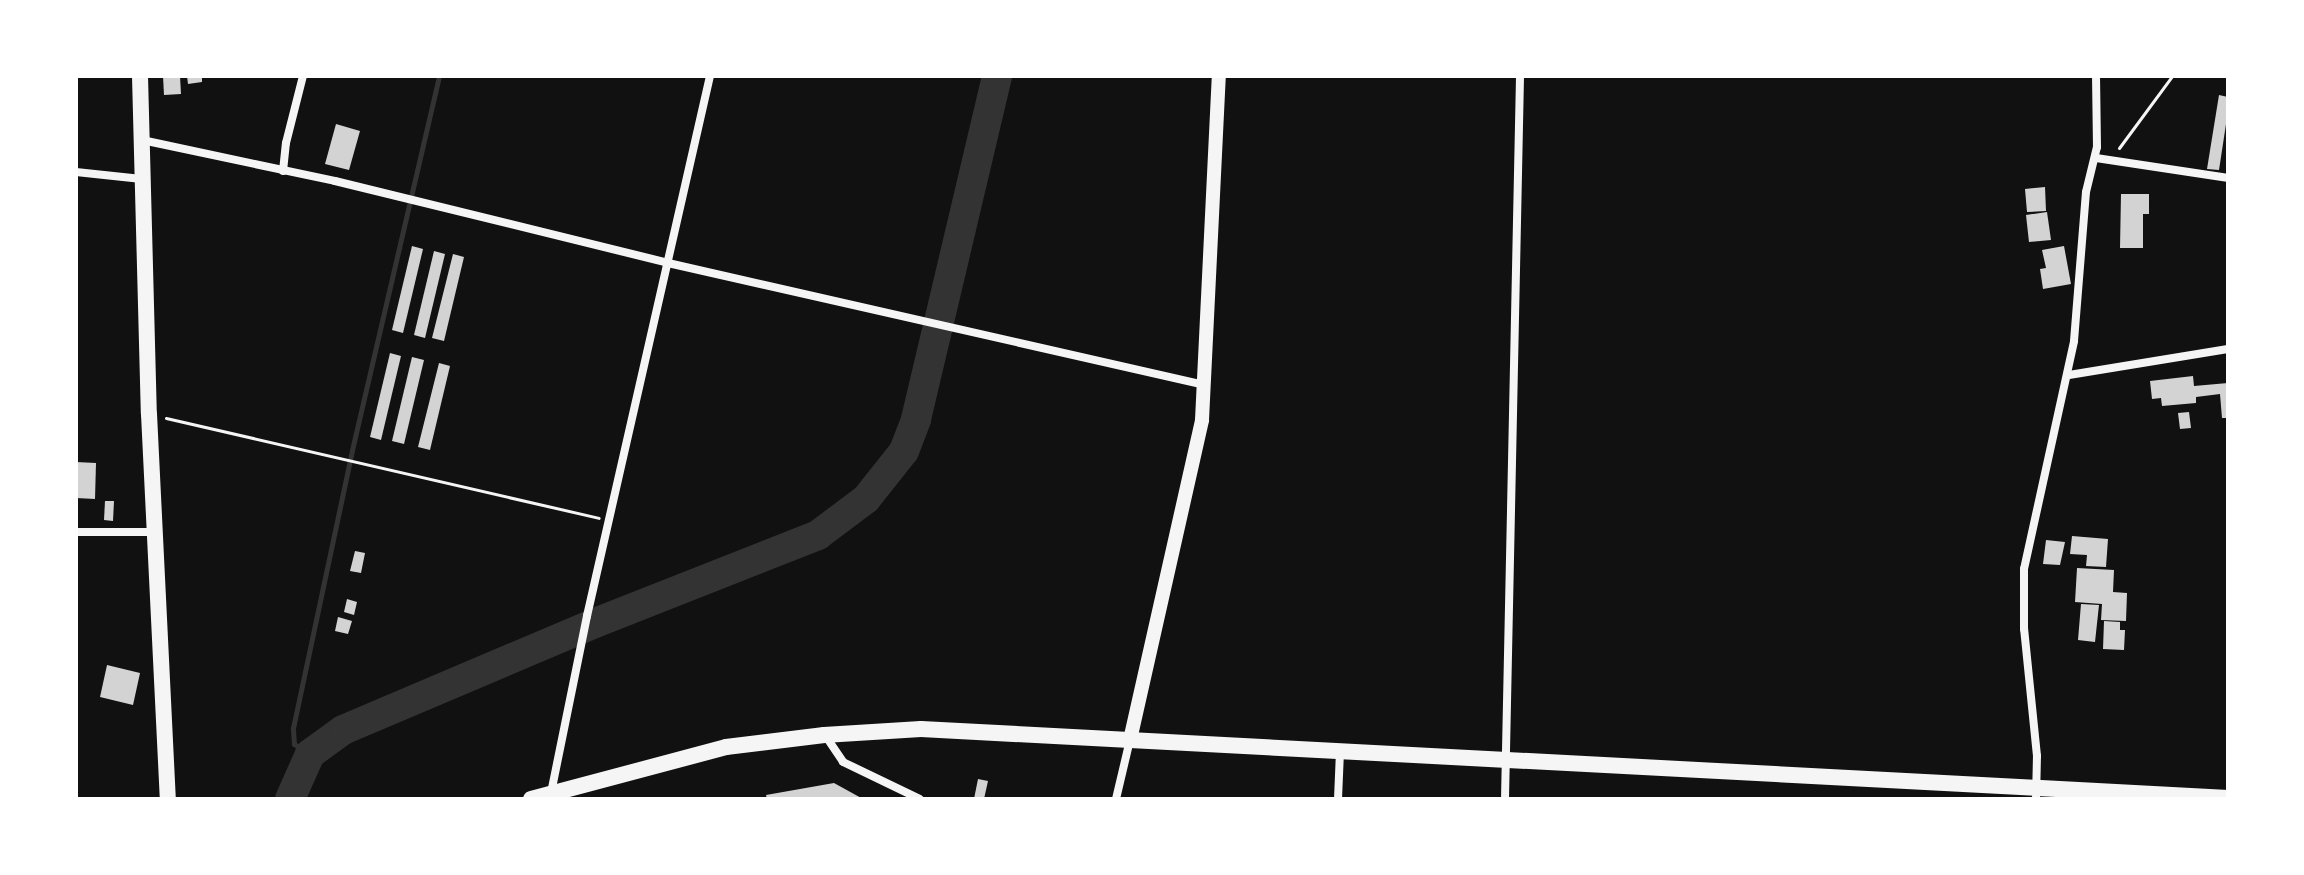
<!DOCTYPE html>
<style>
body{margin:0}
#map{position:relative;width:2304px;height:875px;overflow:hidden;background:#111;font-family:"IBM Plex Serif",serif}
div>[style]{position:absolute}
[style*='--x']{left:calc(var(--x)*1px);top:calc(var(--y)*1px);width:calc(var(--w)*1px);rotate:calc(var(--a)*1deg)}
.stream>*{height:5px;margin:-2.5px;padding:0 2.5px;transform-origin:2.5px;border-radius:2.5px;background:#333}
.river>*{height:30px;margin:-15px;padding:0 15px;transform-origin:15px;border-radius:15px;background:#333}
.building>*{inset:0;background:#d3d3d3}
.path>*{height:3px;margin:-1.5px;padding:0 1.5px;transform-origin:1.5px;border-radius:1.5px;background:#f5f5f5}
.minor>*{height:8px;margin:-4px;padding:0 4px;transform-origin:4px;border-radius:4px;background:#f5f5f5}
.tertiary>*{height:14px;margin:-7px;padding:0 7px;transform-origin:7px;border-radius:7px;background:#f5f5f5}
.primary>*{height:16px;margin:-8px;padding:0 8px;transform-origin:8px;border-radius:8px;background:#f5f5f5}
span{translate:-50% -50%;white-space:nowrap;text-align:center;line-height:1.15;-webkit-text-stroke:6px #fff;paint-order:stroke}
.frame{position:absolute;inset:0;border:78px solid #fff;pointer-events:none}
</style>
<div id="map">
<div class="stream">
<i style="--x:310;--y:754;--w:19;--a:-148"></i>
<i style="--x:294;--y:744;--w:16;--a:-94"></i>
<i style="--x:293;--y:728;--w:284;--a:-78"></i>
<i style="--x:352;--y:450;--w:384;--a:-76.9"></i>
</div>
<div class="river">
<i style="--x:290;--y:799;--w:49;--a:-66"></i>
<i style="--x:310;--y:754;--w:41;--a:-36"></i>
<i style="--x:343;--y:730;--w:274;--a:-23"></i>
<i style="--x:595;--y:623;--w:240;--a:-21.5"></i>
<i style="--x:818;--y:535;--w:60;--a:-36.9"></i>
<i style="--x:866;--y:499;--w:61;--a:-51.6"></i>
<i style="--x:904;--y:451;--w:34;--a:-69"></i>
<i style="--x:916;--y:419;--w:352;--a:-76.7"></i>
</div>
<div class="building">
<i style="clip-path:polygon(163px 76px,180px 76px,181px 94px,164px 95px)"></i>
<i style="clip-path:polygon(187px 76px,202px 76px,202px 82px,188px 84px)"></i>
<i style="clip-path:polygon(2219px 95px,2228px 97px,2228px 111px,2219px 170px,2207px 169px)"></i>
<i style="clip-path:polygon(336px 124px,360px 131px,349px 170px,325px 164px)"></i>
<i style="clip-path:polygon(2045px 187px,2046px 211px,2027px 212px,2025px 189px)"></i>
<i style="clip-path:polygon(2121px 194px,2149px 194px,2149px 214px,2143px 214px,2143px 248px,2120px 248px)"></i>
<i style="clip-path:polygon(2047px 212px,2051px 240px,2029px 242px,2026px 215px)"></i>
<i style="clip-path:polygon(412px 246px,423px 249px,403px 333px,392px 330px)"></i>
<i style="clip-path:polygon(2064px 246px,2071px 284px,2043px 289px,2040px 269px,2046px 268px,2042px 250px)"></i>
<i style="clip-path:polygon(434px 251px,445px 254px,425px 338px,414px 335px)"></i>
<i style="clip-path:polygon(453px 254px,464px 257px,444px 341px,432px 338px)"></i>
<i style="clip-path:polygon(390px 353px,401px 356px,381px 440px,370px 437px)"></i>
<i style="clip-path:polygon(412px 357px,424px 360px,404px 444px,392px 441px)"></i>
<i style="clip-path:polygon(439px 363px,450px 366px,430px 450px,418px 447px)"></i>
<i style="clip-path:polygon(2193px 376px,2194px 386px,2228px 383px,2228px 418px,2222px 418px,2220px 394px,2196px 397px,2196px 403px,2162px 406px,2161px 398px,2152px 399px,2150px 381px)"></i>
<i style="clip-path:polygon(2189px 412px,2191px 428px,2180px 429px,2178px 413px)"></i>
<i style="clip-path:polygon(76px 462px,96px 463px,95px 499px,76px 498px)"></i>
<i style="clip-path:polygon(105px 501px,114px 501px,113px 521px,104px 520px)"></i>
<i style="clip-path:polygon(2072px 536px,2108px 539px,2106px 567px,2086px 566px,2087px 555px,2070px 554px)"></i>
<i style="clip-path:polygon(2046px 540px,2065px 542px,2060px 565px,2043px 564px)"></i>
<i style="clip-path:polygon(355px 551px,365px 553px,361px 573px,350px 571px)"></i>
<i style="clip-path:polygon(2077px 568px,2114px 570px,2113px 592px,2127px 593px,2126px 621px,2101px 620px,2102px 604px,2075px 602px)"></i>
<i style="clip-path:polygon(347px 599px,357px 602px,354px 615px,344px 612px)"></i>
<i style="clip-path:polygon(2081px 604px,2099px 605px,2095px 642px,2078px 640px)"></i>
<i style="clip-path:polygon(338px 617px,352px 621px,348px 634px,335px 631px)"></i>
<i style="clip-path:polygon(2104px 621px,2120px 622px,2120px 630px,2125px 630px,2124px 650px,2103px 649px)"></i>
<i style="clip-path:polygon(107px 665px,140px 673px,133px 705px,100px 697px)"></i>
<i style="clip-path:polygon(978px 779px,988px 781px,984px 799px,974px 799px)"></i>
<i style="clip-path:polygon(834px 783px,863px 799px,767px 799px,766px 795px)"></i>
</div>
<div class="path">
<i style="--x:2119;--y:148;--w:89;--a:-53.6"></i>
<i style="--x:166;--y:418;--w:444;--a:13"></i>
</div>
<div class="minor">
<i style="--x:142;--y:140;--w:197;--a:12"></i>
<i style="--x:335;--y:181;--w:343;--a:13.8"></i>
<i style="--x:668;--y:263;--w:551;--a:12.8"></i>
<i style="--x:2096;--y:158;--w:134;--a:8.6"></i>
<i style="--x:283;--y:171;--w:28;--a:-84"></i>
<i style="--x:286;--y:143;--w:69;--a:-75.8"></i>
<i style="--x:76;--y:172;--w:66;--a:6.1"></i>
<i style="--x:2069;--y:375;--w:161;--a:-9.3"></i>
<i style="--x:76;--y:532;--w:78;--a:0"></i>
<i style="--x:825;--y:735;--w:32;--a:56"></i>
<i style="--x:843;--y:762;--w:85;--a:25.7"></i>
<i style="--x:551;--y:793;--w:181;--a:-78.5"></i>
<i style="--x:587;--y:616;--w:554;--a:-77.17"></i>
<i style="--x:1116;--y:799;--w:61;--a:-76.7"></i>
<i style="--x:1338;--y:799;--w:47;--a:-87.6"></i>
<i style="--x:1505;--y:799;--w:723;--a:-88.81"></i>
<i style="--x:2036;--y:799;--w:43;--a:-88.7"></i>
<i style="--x:2037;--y:756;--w:128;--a:-95.8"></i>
<i style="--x:2024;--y:629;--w:60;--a:-90"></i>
<i style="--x:2024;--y:569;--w:233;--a:-77.6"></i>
<i style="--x:2074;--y:341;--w:149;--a:-85.4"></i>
<i style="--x:2086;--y:192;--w:46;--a:-76.3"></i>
<i style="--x:2097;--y:147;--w:71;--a:-90.8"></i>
</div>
<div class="tertiary">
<i style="--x:1130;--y:740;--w:328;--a:-77.3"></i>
<i style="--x:1202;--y:420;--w:344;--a:-87.2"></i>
</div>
<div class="primary">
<i style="--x:140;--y:76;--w:338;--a:88.5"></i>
<i style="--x:149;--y:414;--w:385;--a:87.2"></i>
<i style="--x:531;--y:799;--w:202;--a:-14.9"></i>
<i style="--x:726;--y:747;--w:99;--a:-7"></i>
<i style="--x:824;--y:735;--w:97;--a:-3.5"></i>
<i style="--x:921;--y:729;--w:1309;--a:3.02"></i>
</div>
<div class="frame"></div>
</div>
